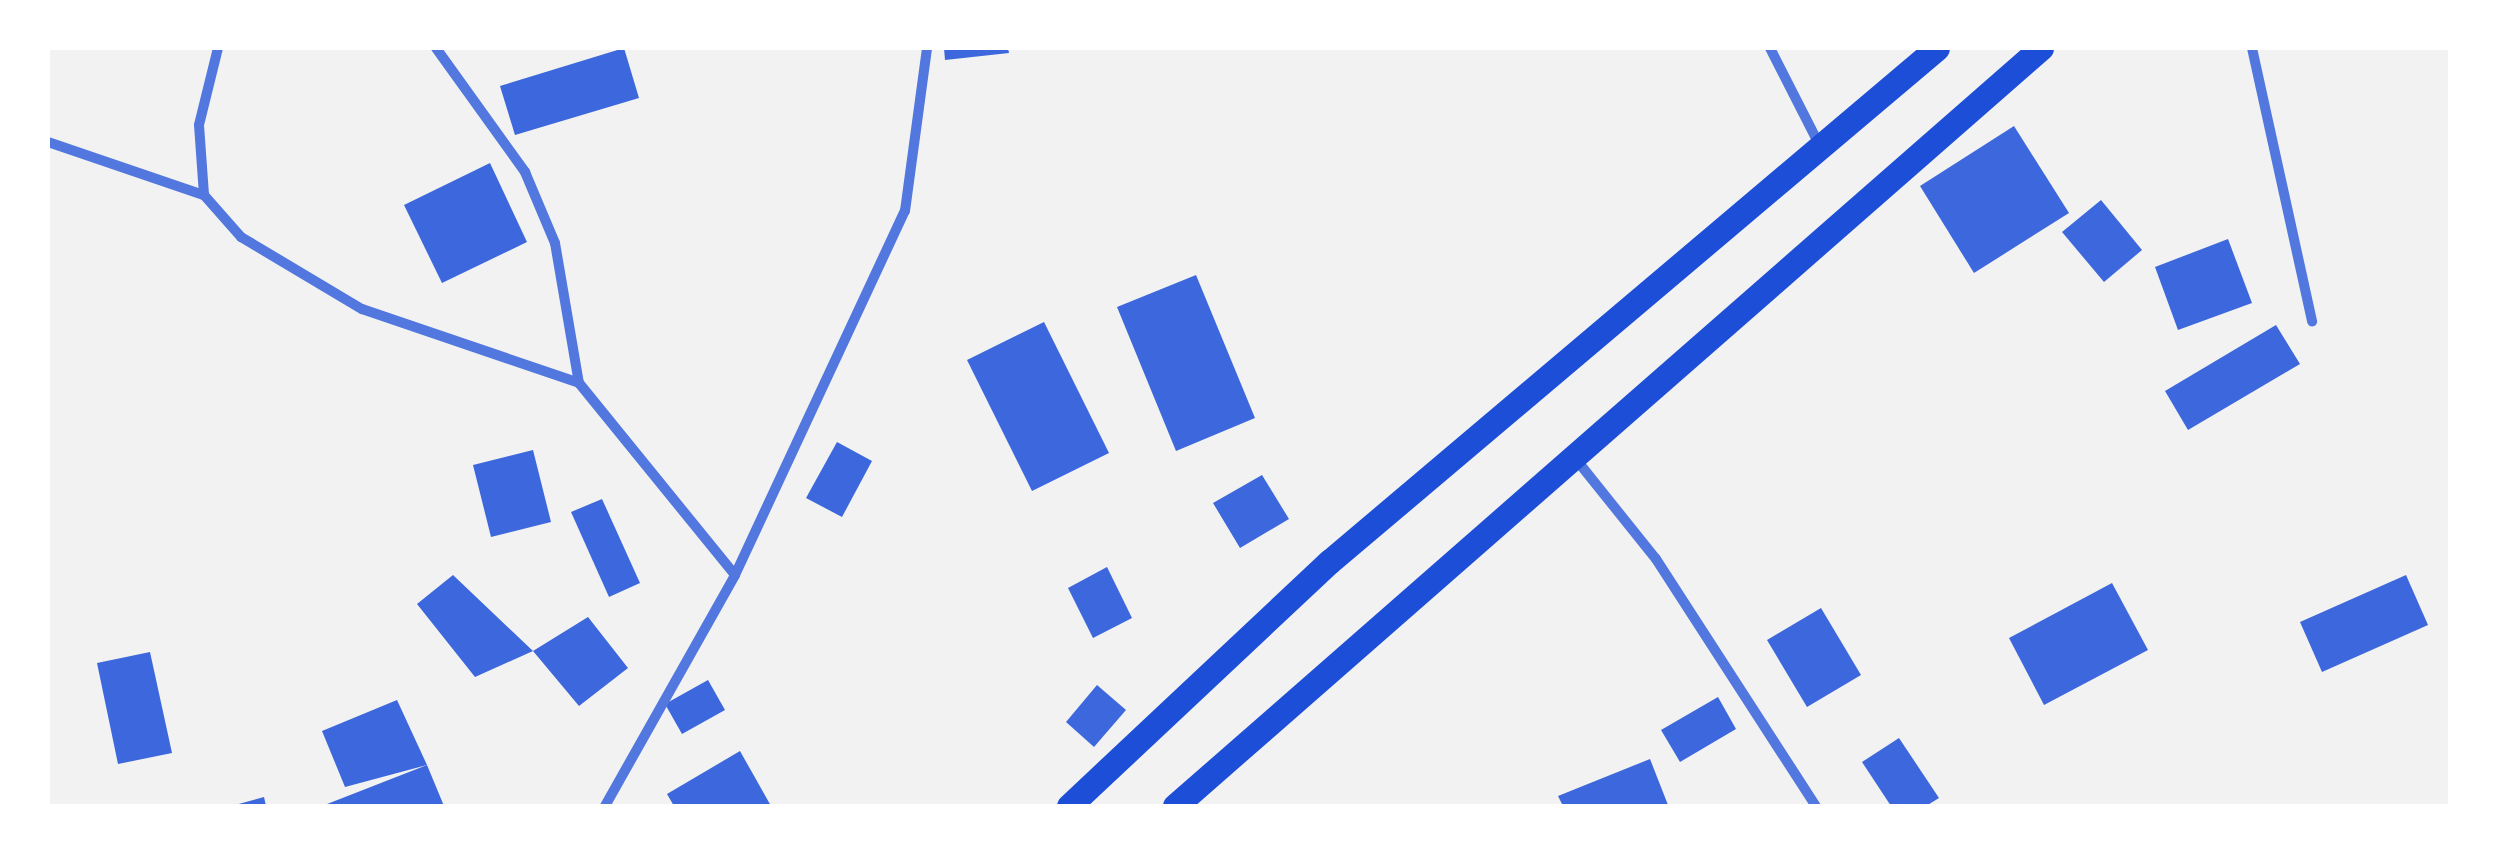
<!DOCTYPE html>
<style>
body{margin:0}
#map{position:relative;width:2498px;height:854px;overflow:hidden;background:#f2f2f2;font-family:Raleway,sans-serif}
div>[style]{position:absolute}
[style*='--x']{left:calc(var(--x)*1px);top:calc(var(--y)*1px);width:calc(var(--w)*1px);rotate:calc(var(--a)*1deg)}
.building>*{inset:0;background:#3d67dc}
.minor>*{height:10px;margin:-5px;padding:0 5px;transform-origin:5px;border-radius:5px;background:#5277de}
.primary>*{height:25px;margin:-12.5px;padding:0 12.5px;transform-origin:12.5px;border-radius:12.5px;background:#1d4ed8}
span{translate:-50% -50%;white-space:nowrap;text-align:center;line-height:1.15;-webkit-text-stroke:8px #fff;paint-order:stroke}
.frame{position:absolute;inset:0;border:50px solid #fff;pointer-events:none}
</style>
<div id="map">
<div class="building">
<i style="clip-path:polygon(624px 48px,639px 98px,515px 135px,500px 86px)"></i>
<i style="clip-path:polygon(944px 48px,1008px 48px,1009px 53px,945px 60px)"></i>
<i style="clip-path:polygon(2014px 126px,2069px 213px,1974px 273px,1920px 186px)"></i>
<i style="clip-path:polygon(490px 163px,527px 242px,442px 283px,404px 205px)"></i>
<i style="clip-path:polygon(2101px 200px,2142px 250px,2104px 282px,2062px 232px)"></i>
<i style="clip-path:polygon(2228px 239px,2252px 303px,2178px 330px,2155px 267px)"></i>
<i style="clip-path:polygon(1196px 275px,1255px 418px,1176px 451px,1117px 307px)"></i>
<i style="clip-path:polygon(1044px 322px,1109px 453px,1032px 491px,967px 360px)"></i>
<i style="clip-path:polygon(2276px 325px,2300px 364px,2188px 430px,2165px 391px)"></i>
<i style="clip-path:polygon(837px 442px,872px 461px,842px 517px,806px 498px)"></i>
<i style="clip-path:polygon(533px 450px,551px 522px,491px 537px,473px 465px)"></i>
<i style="clip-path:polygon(1262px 475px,1289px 519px,1240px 548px,1213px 503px)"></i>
<i style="clip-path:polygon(602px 499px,640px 583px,609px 597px,571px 512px)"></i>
<i style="clip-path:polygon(1107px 567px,1132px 618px,1093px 638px,1068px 588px)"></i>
<i style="clip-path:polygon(453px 575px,533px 651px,588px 617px,628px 668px,579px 706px,533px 651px,475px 677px,417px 604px)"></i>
<i style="clip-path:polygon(2406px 575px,2428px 625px,2322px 672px,2300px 622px)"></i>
<i style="clip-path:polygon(2112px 583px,2148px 650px,2044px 705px,2009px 638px)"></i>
<i style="clip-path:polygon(1821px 608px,1861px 675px,1807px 707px,1767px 640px)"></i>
<i style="clip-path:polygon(150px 652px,172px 753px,118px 764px,97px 663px)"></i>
<i style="clip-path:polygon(708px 680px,725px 710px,682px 734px,665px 704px)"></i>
<i style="clip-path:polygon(1097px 685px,1126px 710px,1094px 747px,1066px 722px)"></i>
<i style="clip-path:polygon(1718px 697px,1736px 729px,1680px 762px,1661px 730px)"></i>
<i style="clip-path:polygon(397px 700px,427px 765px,345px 787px,322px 731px)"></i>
<i style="clip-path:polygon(1899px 738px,1939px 798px,1926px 806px,1891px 806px,1862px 762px)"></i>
<i style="clip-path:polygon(740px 751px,771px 806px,674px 806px,667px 794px)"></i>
<i style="clip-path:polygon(1650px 759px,1668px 805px,1563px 806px,1558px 796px)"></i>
<i style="clip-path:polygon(427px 765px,444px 806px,322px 806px)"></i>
<i style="clip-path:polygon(264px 797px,266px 806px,236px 806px,235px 805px)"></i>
</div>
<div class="minor">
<i style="--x:218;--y:48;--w:79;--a:103.9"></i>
<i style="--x:199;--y:125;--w:70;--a:85.9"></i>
<i style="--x:204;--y:195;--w:56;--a:48.6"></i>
<i style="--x:241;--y:237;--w:141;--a:30.8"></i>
<i style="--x:362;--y:309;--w:229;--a:18.8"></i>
<i style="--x:436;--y:48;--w:153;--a:54.3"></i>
<i style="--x:525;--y:172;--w:77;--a:67.1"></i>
<i style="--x:555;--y:243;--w:142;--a:80.3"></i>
<i style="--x:579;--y:383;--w:247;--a:50.9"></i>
<i style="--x:1770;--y:48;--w:110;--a:63"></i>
<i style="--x:2252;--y:48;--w:280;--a:77.6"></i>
<i style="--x:48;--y:142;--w:165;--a:18.8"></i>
<i style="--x:1575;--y:458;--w:129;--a:51.3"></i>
<i style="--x:1656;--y:559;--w:294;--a:57.1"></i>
<i style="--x:605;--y:806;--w:265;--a:-60.6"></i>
<i style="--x:735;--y:575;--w:402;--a:-65"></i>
<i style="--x:905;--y:211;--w:164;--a:-82.3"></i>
</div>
<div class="primary">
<i style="--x:1069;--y:806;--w:357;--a:-43.2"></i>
<i style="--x:1329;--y:562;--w:796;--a:-40.21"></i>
<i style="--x:1175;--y:806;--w:1151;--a:-41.2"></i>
</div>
<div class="frame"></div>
</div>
